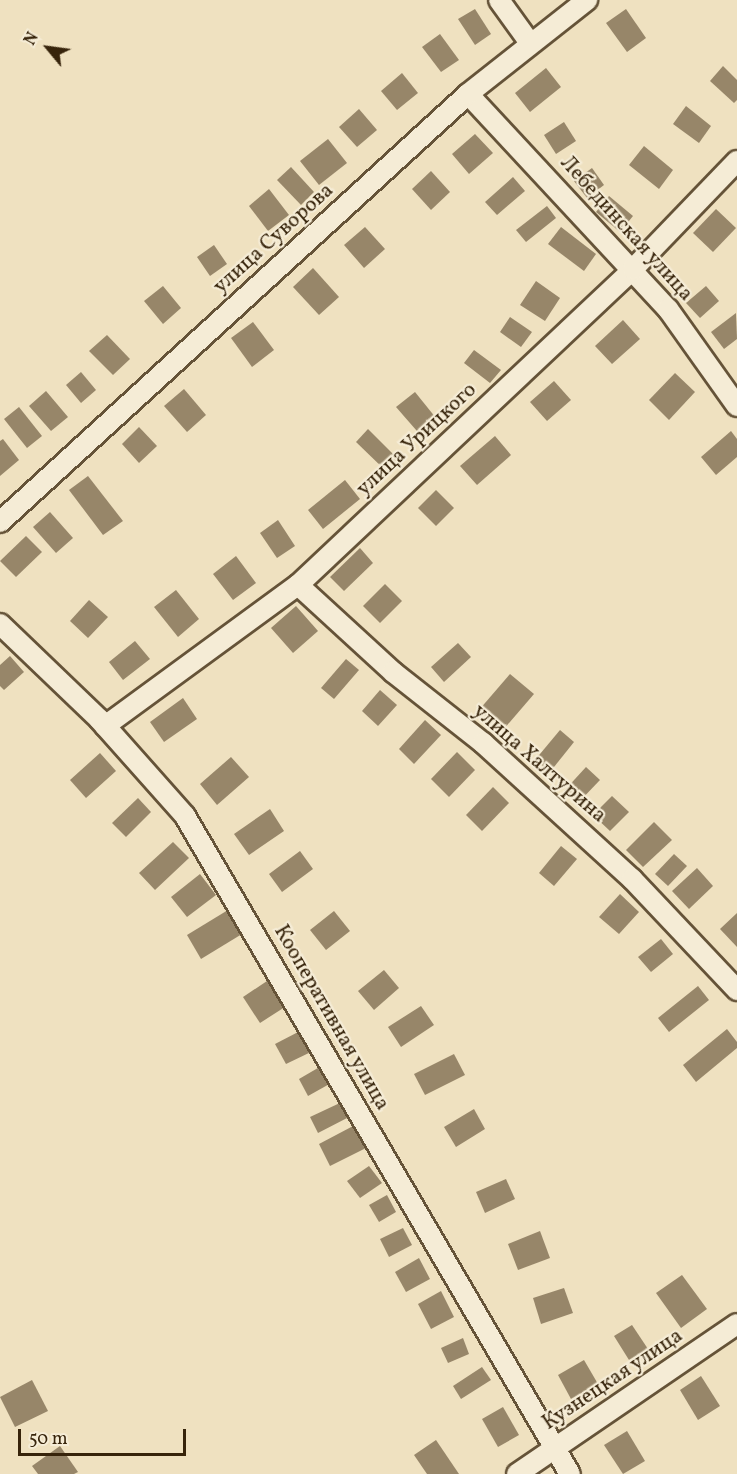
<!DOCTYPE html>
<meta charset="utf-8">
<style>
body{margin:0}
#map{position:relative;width:737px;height:1474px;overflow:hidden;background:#efe1c0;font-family:Vollkorn,serif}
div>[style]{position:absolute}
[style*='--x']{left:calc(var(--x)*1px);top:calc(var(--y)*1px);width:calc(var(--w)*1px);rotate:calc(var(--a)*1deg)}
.building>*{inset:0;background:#978669}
.roads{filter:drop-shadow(2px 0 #655338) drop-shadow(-2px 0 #655338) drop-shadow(0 2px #655338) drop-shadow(0 -2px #655338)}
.street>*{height:20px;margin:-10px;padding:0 10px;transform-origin:10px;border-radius:10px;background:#f5ecd6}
span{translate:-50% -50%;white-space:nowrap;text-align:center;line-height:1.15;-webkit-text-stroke:4.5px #f5ecd6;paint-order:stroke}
.street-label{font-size:21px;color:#37240b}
.north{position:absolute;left:18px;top:18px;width:60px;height:60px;-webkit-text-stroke:4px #f5ecd6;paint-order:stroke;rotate:299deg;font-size:16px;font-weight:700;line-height:24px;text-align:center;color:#37240b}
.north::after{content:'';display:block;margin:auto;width:21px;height:27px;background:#37240b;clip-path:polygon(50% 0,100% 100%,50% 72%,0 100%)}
.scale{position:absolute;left:18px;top:1429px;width:168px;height:27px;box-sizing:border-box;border:3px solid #37240b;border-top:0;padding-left:8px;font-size:18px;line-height:21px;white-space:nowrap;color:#37240b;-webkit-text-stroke:4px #f5ecd6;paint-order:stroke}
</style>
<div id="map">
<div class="building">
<i style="clip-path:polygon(475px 9px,491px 34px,475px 45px,458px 19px)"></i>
<i style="clip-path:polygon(626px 9px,646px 38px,627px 52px,606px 23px)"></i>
<i style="clip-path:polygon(440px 34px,459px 60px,441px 72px,422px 47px)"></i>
<i style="clip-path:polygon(723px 66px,737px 80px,737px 100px,734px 103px,710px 81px)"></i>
<i style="clip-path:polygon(546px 68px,561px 87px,530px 112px,515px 93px)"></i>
<i style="clip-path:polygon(402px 73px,418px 93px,397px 110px,381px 91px)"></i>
<i style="clip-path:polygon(686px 106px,711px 126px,699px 143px,673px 124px)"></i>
<i style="clip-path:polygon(359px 109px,377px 130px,357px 147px,339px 127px)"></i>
<i style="clip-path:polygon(564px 122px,576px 141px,556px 154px,544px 135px)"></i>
<i style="clip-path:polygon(475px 134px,493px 153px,469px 174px,452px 154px)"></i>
<i style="clip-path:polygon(328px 139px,347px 163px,319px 185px,300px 161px)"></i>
<i style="clip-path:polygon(644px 146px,673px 170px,659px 189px,629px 165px)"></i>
<i style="clip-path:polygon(291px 167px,314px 192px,301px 205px,277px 180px)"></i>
<i style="clip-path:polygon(592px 168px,604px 185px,587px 198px,574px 181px)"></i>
<i style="clip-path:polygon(431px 171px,450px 192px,431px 210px,412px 189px)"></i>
<i style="clip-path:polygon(513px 177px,525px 191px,497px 215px,485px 202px)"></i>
<i style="clip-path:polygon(269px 189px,289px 215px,268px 231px,249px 206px)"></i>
<i style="clip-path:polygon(609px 196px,633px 216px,620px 232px,596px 212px)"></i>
<i style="clip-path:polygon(547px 206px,556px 218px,526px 242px,516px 230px)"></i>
<i style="clip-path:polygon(716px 209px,736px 228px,713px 252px,693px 233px)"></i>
<i style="clip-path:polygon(365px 227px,385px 249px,364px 268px,344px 245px)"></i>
<i style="clip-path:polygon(561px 227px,596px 254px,584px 271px,548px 244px)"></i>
<i style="clip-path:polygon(214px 245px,227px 264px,210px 276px,197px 257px)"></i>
<i style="clip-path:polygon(313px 268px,339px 297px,319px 315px,293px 287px)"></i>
<i style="clip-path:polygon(536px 281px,560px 298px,545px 321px,520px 305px)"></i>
<i style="clip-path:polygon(163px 286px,181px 308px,163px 324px,144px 301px)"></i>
<i style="clip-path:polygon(706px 286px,719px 301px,700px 318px,686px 303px)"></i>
<i style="clip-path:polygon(736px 313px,737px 339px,724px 349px,711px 332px)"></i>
<i style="clip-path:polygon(510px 317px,532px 332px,521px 347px,500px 332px)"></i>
<i style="clip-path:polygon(623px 320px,640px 339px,612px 364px,595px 346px)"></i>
<i style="clip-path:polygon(253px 322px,274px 350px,252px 367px,231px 338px)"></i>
<i style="clip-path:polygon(107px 335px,130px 359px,113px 375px,89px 351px)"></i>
<i style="clip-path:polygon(474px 350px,501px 370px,490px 383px,464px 363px)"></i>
<i style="clip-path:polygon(81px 372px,96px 390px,81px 403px,66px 385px)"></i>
<i style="clip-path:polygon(675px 373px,695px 392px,669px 420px,649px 400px)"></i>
<i style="clip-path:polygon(554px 381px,571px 400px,547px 421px,530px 402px)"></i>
<i style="clip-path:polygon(184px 389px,206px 415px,187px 432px,164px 406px)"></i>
<i style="clip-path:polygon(46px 391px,68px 417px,51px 431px,29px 406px)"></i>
<i style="clip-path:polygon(415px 392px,440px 423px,423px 438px,396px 407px)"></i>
<i style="clip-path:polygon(19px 407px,42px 436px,27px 448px,4px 419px)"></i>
<i style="clip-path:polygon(139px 427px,157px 446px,139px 463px,122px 444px)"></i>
<i style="clip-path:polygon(368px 429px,399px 460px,387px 472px,356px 442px)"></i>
<i style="clip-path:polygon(731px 431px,737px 439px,737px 457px,716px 475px,701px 457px)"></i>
<i style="clip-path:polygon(495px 436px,511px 455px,477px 485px,460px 466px)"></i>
<i style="clip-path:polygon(3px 439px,19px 460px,0 476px,0 441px)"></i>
<i style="clip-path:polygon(88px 476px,123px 521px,103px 535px,69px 490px)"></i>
<i style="clip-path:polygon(345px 480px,360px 499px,323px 529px,308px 510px)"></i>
<i style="clip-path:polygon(436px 490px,454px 508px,436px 526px,418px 508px)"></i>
<i style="clip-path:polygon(50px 512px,73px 538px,56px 553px,33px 527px)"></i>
<i style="clip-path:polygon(278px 520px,295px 546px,277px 558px,260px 533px)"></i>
<i style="clip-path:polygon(26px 536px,42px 552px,16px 577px,0 561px)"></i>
<i style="clip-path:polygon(360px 548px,373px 563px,344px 591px,330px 577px)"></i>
<i style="clip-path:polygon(236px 556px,256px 583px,233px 600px,213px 574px)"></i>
<i style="clip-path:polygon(385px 584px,402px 601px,380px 623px,363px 606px)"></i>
<i style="clip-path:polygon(176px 590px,199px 619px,178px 637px,154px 607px)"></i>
<i style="clip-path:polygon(89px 600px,108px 617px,88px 638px,70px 621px)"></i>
<i style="clip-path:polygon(296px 606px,318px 631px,293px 653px,271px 628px)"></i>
<i style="clip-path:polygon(135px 641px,150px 659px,123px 680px,109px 662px)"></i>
<i style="clip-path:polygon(458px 643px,471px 657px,444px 682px,431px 667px)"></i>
<i style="clip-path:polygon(10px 656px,24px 672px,4px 690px,0 686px,0 665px)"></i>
<i style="clip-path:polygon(346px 659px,359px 670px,334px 699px,321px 688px)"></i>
<i style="clip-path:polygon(510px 674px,534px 694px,503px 730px,479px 710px)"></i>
<i style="clip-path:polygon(380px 690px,397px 705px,378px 726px,362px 711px)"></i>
<i style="clip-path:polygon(183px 698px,197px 719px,164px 742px,150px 722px)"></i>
<i style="clip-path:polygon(425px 720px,441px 735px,414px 764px,399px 749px)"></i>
<i style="clip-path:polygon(560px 730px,574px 742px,550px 772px,535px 760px)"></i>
<i style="clip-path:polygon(457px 752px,475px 770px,449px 797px,431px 779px)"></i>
<i style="clip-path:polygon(100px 753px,116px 771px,86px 798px,70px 780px)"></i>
<i style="clip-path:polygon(231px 757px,249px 777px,217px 805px,200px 784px)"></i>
<i style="clip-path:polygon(586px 767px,600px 780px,577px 804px,564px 791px)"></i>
<i style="clip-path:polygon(493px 787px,509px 803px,482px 831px,466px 815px)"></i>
<i style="clip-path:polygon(612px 796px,629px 812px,610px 831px,593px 815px)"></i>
<i style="clip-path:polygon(138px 798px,151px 812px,126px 837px,112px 823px)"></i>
<i style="clip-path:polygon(270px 809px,284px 831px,249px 855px,234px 834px)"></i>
<i style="clip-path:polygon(654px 822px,672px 840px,643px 867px,626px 850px)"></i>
<i style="clip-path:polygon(173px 842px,189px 858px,155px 890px,139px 873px)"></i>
<i style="clip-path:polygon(561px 846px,577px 859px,554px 886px,539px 873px)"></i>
<i style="clip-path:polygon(300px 851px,313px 869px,282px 892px,269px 874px)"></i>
<i style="clip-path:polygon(674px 854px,687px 866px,668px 886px,655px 874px)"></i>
<i style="clip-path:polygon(697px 868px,713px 886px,689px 909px,672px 891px)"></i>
<i style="clip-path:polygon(200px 874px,216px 895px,187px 917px,171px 897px)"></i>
<i style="clip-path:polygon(620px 894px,639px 912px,619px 934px,599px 917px)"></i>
<i style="clip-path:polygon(228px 910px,242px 934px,201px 959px,187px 935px)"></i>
<i style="clip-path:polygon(334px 911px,350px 931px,326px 950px,310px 930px)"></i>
<i style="clip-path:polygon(737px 913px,737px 947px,720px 929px)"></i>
<i style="clip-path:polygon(661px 939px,673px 954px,651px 972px,638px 957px)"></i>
<i style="clip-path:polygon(384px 970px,399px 988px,374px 1010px,358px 991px)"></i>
<i style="clip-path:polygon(270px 979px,288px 1005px,260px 1023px,243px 997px)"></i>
<i style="clip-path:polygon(698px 986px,709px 1000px,669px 1032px,658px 1018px)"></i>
<i style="clip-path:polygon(421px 1006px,434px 1025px,401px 1047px,388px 1027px)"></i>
<i style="clip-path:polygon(727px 1029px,737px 1042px,737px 1048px,696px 1082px,683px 1065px)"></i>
<i style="clip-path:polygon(302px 1030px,313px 1051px,286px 1064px,275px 1044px)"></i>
<i style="clip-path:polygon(454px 1054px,465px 1075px,425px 1095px,414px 1074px)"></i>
<i style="clip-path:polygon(323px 1065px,333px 1082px,308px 1096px,299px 1079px)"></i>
<i style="clip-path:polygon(342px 1102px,349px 1117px,318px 1133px,310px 1117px)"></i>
<i style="clip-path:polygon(474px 1109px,485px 1129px,456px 1147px,444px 1127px)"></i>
<i style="clip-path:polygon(355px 1125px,366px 1148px,330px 1166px,319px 1144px)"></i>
<i style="clip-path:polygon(369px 1166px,382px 1183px,360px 1198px,347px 1181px)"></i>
<i style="clip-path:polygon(506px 1179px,515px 1199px,485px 1213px,476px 1192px)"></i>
<i style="clip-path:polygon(387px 1195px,396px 1212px,379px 1222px,369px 1205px)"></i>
<i style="clip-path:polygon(403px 1228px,412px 1245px,389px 1257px,380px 1239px)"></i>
<i style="clip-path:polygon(540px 1231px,550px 1258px,518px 1270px,508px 1244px)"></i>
<i style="clip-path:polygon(419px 1258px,430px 1279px,406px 1292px,395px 1272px)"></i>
<i style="clip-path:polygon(682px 1275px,707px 1309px,681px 1328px,656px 1293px)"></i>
<i style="clip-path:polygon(564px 1288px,573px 1313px,541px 1324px,533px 1298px)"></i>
<i style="clip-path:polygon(441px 1291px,454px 1317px,431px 1329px,418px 1304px)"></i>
<i style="clip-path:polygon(632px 1325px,648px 1349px,629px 1360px,614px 1336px)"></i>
<i style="clip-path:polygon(463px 1338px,469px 1354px,448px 1363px,441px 1348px)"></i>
<i style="clip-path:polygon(584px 1360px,598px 1384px,571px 1399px,558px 1375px)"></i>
<i style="clip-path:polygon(482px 1367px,491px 1380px,461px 1399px,453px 1386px)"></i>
<i style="clip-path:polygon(701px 1376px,720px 1406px,698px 1420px,680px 1390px)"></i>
<i style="clip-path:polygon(32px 1380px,48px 1411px,15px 1427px,0 1397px)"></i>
<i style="clip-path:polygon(503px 1407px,519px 1435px,498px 1447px,482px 1419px)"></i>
<i style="clip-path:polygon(627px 1431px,645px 1461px,623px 1474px,604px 1445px)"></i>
<i style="clip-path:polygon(436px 1440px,459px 1474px,427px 1474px,414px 1455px)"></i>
<i style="clip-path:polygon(60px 1446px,78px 1472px,74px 1474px,38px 1474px,32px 1466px)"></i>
</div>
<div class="roads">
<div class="street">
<i style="--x:499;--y:0;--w:53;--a:54.2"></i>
<i style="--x:468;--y:94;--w:294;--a:47.1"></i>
<i style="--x:668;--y:309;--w:119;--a:54.6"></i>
<i style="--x:0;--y:522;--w:634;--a:-42.44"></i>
<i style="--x:468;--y:94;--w:152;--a:-38.3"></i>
<i style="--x:298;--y:585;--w:129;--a:42.5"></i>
<i style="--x:393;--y:672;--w:115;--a:38.3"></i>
<i style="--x:483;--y:743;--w:202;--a:42.4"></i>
<i style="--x:632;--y:879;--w:153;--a:46.6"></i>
<i style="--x:0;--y:624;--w:137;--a:43.8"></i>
<i style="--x:99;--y:719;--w:130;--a:48.4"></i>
<i style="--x:185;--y:816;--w:762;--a:59.67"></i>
<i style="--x:105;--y:726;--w:239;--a:-36.2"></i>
<i style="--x:298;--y:585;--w:461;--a:-43.3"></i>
<i style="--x:633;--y:269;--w:150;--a:-46.1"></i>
<i style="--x:517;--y:1474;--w:266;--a:-34.3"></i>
</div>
</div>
<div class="street-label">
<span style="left:626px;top:229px;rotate:48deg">Лебединская улица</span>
<span style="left:274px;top:239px;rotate:-42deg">улица Суворова</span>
<span style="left:417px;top:440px;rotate:-43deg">улица Урицкого</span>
<span style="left:539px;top:764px;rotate:41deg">улица Халтурина</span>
<span style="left:331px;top:1018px;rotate:60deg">Кооперативная улица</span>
<span style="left:613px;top:1380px;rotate:-34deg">Кузнецкая улица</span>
</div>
<div class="north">N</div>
<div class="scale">50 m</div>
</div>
